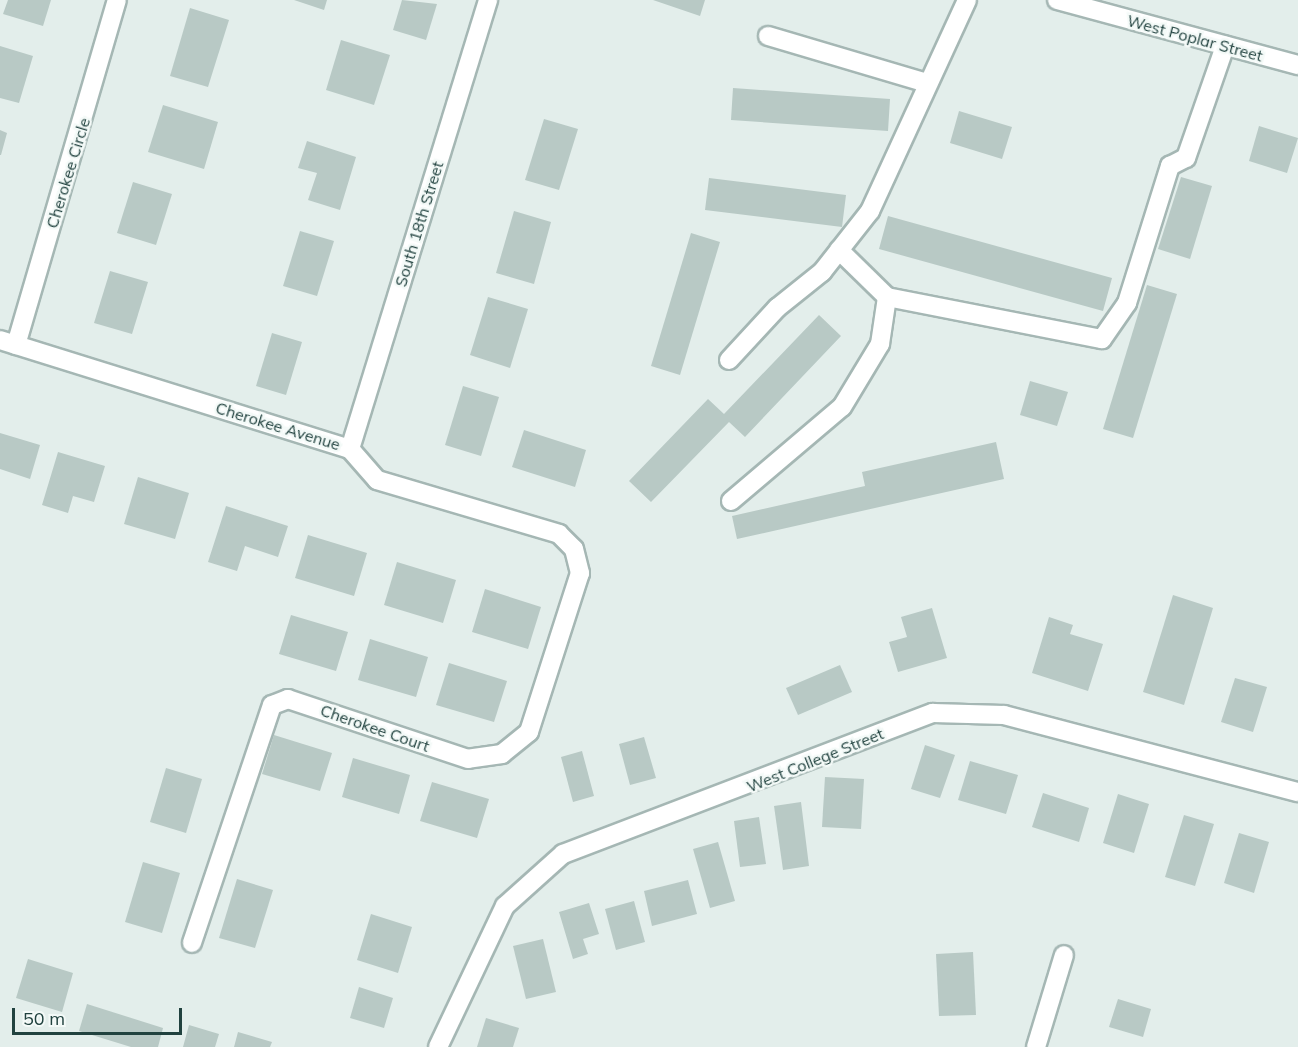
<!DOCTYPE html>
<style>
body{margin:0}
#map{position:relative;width:1298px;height:1047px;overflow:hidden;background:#e3eeeb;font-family:Mulish,sans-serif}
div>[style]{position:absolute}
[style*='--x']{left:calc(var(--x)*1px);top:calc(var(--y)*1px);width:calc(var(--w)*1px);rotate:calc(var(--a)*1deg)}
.building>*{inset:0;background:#b8c9c5}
.roads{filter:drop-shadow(2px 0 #a5b7b4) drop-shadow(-2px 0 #a5b7b4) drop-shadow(0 2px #a5b7b4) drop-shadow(0 -2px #a5b7b4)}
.minor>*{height:18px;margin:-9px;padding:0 9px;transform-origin:9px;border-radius:9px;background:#fff}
span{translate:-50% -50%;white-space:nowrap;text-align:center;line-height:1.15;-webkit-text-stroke:5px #f4faf8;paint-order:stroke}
.street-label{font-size:16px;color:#21423f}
.scale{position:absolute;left:12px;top:1008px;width:170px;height:27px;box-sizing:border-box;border:3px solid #21423f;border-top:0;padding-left:8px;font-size:18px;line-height:21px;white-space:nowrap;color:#21423f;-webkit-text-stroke:4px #f4faf8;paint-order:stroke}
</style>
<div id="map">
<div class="building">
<i style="clip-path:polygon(8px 0,51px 0,43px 26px,3px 14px)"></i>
<i style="clip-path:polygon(294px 0,327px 0,324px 10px)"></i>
<i style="clip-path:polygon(402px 0,437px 4px,426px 40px,393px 30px)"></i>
<i style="clip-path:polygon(653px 0,705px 0,700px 16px)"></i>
<i style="clip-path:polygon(190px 8px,229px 20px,208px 87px,170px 76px)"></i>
<i style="clip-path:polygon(341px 40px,390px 55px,374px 105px,326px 90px)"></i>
<i style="clip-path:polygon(0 46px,33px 56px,19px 103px,0 98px)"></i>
<i style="clip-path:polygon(733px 88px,890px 99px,888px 131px,731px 120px)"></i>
<i style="clip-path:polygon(163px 105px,218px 122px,204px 169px,148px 152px)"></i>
<i style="clip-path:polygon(959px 111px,1012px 127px,1002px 159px,950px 143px)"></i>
<i style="clip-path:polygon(544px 119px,578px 129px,559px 190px,525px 180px)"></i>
<i style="clip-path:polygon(1259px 126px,1298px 138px,1287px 173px,1249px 161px)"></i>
<i style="clip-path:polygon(0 130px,7px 133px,1px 155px,0 155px)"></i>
<i style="clip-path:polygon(307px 141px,356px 157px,340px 210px,308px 200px,317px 173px,298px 168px)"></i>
<i style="clip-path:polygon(1181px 177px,1212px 186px,1190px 259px,1158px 249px)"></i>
<i style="clip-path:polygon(709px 178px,846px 195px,842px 227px,705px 210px)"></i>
<i style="clip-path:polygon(133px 182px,172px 194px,156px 245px,117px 233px)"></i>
<i style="clip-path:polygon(514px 211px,551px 222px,534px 284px,496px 273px)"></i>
<i style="clip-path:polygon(888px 216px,1112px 278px,1103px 311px,879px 249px)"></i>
<i style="clip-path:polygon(300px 231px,334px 241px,317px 296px,283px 286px)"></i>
<i style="clip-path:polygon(691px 233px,720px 242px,680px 375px,651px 366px)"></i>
<i style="clip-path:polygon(110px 271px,148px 282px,132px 334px,94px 323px)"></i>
<i style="clip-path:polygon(1147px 285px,1177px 294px,1133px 438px,1103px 429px)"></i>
<i style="clip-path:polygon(488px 297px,528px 309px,510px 368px,470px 355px)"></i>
<i style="clip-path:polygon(819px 315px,841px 336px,745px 437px,729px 422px,651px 502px,629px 481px,708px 399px,724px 414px)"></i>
<i style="clip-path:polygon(272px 333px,302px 342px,286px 395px,256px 386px)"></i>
<i style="clip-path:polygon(1030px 381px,1068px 392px,1057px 426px,1020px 415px)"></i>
<i style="clip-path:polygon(463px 386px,499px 397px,481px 456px,445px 445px)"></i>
<i style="clip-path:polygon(524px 430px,586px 450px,575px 487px,512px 467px)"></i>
<i style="clip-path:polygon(0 433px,40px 445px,30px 479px,0 469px)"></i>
<i style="clip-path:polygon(996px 442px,1004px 479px,737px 539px,732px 516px,865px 486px,862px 472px)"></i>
<i style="clip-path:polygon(58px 452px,105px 466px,94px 502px,73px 496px,68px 513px,42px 505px)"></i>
<i style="clip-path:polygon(138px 477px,189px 493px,175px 539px,124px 524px)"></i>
<i style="clip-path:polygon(226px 506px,288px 526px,278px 557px,245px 546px,237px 571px,208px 562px)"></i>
<i style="clip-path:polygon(308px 535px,367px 553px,354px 596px,295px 578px)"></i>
<i style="clip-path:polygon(397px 562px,456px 580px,443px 623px,384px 605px)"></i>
<i style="clip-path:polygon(485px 589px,541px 607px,528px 649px,472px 632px)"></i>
<i style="clip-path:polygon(1173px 595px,1213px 608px,1184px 705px,1143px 692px)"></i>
<i style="clip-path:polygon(932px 608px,947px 658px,898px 672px,889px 642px,907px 637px,901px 617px)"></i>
<i style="clip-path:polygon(291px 615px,348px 632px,336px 671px,279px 654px)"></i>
<i style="clip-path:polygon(1049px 617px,1073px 625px,1070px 634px,1103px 644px,1088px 691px,1032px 673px)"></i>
<i style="clip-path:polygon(370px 639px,428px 657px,416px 697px,358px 680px)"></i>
<i style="clip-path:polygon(449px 663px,507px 681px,494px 722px,436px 705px)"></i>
<i style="clip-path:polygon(840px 665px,852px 692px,798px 715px,786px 688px)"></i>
<i style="clip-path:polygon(1235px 678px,1267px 687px,1253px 732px,1221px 722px)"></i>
<i style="clip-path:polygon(274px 735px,332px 753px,320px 791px,262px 774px)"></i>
<i style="clip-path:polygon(644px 737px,656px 778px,630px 785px,619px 744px)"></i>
<i style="clip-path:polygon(925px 745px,955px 755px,940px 798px,911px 789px)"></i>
<i style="clip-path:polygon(582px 751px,594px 796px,573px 802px,561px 757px)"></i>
<i style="clip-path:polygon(353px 758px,410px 775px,399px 814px,342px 797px)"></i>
<i style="clip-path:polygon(970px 761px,1018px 775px,1006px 814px,958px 800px)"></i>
<i style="clip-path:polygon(166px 768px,202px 779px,186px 833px,150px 822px)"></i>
<i style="clip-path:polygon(825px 777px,864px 779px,861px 829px,822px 827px)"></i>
<i style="clip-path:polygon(432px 782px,489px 799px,477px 838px,420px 821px)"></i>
<i style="clip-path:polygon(1043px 793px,1089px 808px,1079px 842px,1032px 827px)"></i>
<i style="clip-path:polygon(1118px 794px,1149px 804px,1134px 853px,1103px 843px)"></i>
<i style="clip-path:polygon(801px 802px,809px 866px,783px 870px,774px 806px)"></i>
<i style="clip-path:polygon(1184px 815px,1214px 824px,1195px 886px,1165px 877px)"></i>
<i style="clip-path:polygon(759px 817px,766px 864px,740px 867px,734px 821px)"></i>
<i style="clip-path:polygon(1239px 833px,1269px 842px,1254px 893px,1224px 883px)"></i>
<i style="clip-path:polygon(718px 842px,735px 901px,710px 908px,693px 849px)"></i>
<i style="clip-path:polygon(143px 862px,180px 873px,162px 933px,125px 922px)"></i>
<i style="clip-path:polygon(237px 879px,273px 890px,255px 948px,219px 938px)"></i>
<i style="clip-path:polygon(688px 880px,697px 914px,652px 926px,644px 891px)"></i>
<i style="clip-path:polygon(634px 901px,645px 942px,616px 950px,605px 909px)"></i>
<i style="clip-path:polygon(589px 903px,599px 934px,583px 939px,588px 954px,573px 959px,559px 912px)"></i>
<i style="clip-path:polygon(371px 914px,412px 927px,398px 973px,357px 960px)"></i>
<i style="clip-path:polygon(543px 939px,556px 992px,526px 999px,513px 946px)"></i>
<i style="clip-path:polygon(973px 952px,976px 1015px,939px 1016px,936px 954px)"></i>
<i style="clip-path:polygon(28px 959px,73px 973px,62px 1012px,16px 998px)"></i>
<i style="clip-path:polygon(359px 987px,393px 998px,384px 1028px,350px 1018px)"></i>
<i style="clip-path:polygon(1118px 999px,1151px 1009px,1143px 1037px,1109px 1027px)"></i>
<i style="clip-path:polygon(87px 1004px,163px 1028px,158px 1047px,131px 1047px,79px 1031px)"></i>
<i style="clip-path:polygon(486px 1018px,519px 1028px,513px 1047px,477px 1047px)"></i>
<i style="clip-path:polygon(189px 1025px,219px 1034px,215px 1047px,183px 1047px)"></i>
<i style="clip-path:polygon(238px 1032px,272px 1042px,270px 1047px,234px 1047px)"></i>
</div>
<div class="roads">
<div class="minor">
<i style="--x:1057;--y:0;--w:250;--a:15.1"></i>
<i style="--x:768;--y:36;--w:166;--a:16.5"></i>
<i style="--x:839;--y:250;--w:67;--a:44.4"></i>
<i style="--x:0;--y:340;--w:367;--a:17.3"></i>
<i style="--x:350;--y:449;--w:41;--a:48.9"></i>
<i style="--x:377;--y:480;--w:190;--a:16.5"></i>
<i style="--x:559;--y:534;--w:21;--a:45"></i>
<i style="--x:574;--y:549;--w:25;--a:76"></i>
<i style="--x:580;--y:573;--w:167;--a:107.8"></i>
<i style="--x:529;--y:732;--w:35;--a:141"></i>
<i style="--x:502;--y:754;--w:34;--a:172"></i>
<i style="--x:468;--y:759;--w:190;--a:-161.6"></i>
<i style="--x:288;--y:699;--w:17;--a:159"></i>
<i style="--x:272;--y:705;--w:251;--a:108.6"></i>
<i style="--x:16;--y:345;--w:359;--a:-73.7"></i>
<i style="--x:729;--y:360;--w:71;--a:-47.3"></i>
<i style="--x:777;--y:308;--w:58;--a:-38.7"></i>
<i style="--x:822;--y:272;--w:78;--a:-51.8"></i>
<i style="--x:870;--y:211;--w:232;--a:-65.3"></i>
<i style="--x:350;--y:449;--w:470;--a:-72.9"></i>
<i style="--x:731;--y:501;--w:145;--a:-40.3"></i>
<i style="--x:842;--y:407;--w:74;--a:-58.9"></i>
<i style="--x:880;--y:344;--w:48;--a:-81.5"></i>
<i style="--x:887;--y:297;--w:219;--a:11.1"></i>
<i style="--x:1102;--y:339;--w:44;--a:-55.2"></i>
<i style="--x:1127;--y:303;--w:144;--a:-72.6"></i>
<i style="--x:1170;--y:166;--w:18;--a:-27"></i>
<i style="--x:1186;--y:158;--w:119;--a:-70.8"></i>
<i style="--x:438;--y:1047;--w:156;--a:-64.6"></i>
<i style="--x:505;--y:906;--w:78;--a:-41.9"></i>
<i style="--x:563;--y:854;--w:396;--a:-20.9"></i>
<i style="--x:933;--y:713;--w:71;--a:1.6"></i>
<i style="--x:1004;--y:715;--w:304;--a:14.7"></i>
<i style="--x:1036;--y:1047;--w:96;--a:-73.1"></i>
</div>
</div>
<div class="street-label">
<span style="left:1195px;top:38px;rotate:15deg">West Poplar Street</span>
<span style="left:68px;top:173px;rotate:-73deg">Cherokee Circle</span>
<span style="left:419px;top:224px;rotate:-73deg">South 18th Street</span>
<span style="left:278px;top:426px;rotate:17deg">Cherokee Avenue</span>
<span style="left:375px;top:728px;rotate:19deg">Cherokee Court</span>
<span style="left:815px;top:760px;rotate:-22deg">West College Street</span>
</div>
<div class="scale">50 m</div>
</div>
